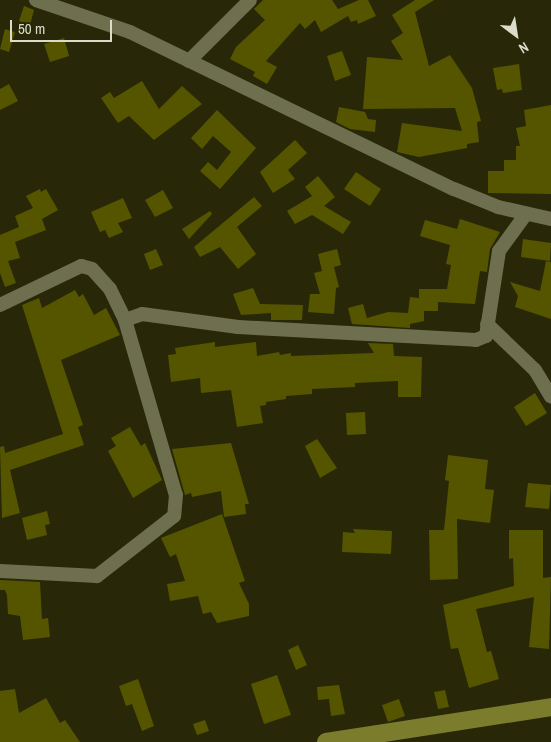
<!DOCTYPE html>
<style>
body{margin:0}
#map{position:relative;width:551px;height:742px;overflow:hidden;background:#282808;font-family:"Archivo Narrow",sans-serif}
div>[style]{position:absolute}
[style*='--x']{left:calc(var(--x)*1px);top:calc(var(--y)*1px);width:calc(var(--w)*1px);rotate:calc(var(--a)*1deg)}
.building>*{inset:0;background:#550}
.minor>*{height:14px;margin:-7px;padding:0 7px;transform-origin:7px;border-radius:7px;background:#6d6f4e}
.major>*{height:18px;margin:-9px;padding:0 9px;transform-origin:9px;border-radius:9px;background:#7b7d2c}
span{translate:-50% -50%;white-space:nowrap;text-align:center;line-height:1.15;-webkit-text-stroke:4px #282808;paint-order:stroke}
.north{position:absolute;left:491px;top:10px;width:50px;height:50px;-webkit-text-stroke:4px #282808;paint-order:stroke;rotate:149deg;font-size:14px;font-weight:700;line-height:20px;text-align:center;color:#dbdcca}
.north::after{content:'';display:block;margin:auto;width:18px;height:22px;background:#dbdcca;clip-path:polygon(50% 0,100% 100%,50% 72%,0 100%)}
.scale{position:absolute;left:10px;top:20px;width:102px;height:22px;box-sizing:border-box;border:2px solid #dbdcca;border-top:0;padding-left:6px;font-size:15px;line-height:18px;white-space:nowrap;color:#dbdcca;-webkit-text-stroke:4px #282808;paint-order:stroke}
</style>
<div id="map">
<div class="building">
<i style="clip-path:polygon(263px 0,332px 0,338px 9px,359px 0,368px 0,376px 16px,358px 24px,357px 20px,351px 22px,348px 16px,321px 32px,315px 20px,305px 29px,300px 23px,266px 61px,277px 67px,267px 84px,253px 76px,255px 72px,230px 59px,236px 47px,265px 20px,254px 9px)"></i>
<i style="clip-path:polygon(415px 0,434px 0,415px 12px,429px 66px,450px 55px,472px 88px,481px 121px,477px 122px,479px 142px,467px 144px,467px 148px,419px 157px,397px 152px,402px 123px,462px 131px,455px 108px,363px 109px,367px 57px,403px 60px,391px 41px,403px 33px,392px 15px)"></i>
<i style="clip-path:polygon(24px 6px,34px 10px,30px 25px,19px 21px)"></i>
<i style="clip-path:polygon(5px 29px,15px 32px,9px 52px,0 49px)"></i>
<i style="clip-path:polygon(64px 38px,69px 56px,50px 62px,44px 44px)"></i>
<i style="clip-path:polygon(342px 51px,351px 75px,335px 81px,327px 56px)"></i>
<i style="clip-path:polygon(519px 64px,522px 90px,503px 93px,502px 89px,497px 90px,493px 68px)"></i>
<i style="clip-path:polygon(142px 81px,159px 109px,182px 86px,202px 104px,154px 140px,129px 116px,118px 123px,101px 98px,110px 92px,114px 98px)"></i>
<i style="clip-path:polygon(9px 84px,18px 101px,0 110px,0 89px)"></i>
<i style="clip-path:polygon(551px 105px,551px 194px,488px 193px,488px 171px,504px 171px,504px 160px,516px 160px,516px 146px,520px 146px,516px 128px,526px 126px,524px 110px)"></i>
<i style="clip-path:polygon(339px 107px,365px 112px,368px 119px,376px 120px,375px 132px,350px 129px,336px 122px)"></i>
<i style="clip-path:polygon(217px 110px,256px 148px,220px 189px,200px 171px,208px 162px,217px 170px,231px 152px,213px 136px,202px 149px,191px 138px)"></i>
<i style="clip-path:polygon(295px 140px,307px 153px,288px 170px,295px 179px,273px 193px,260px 172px)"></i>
<i style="clip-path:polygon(356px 172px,381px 189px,370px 206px,344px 189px)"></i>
<i style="clip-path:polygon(318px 176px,335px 197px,324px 206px,351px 222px,343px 234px,312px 215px,295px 224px,287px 211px,312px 196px,305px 187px)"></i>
<i style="clip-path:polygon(40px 189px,41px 192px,46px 189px,58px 210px,42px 219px,46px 230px,15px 242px,20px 258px,8px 261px,16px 283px,5px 287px,0 273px,0 235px,19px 227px,15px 216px,33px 208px,26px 196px)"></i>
<i style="clip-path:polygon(163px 190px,173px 208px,155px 217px,145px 200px)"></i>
<i style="clip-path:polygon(254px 197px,262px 206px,237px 227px,256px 254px,238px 269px,220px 247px,200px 257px,194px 247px)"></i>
<i style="clip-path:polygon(123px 198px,132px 218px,118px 223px,123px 232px,109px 238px,105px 230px,100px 232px,91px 212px)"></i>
<i style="clip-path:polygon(210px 211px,212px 214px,189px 239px,182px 229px)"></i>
<i style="clip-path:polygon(460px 219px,500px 232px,490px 249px,487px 272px,480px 271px,475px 304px,438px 302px,438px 311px,424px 311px,424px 321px,410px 324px,410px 328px,352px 324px,348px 308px,363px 304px,367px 318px,388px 312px,408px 313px,410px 297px,419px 298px,419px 289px,447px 289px,451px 265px,446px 264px,450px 245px,420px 236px,425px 220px,457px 229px)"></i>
<i style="clip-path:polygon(523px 239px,551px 243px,550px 261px,521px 257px)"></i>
<i style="clip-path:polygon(156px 249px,163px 265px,150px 270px,144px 254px)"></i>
<i style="clip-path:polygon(337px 249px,341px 265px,334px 267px,339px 287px,336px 288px,334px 314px,308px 312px,310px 294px,320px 294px,314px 273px,322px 271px,318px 254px)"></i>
<i style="clip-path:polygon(546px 261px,551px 262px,551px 319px,515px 307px,518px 296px,510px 282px,540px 291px)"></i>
<i style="clip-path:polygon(253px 288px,260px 304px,303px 305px,302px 320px,271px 320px,271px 313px,241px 315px,233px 294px)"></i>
<i style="clip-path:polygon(75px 290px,79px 297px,83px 294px,94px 315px,106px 308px,120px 335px,61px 360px,83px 425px,78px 427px,84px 445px,10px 470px,20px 513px,2px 518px,0 447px,4px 446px,5px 453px,63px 434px,22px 305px,39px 298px,42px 308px)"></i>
<i style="clip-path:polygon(215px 342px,215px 347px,256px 342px,257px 356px,279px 352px,280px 355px,291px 353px,291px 356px,374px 353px,368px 343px,393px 344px,394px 356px,422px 357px,421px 397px,398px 397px,398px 381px,355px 383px,355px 387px,312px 389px,312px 394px,286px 396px,286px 399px,266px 402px,266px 405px,260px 406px,263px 423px,237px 427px,231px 390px,201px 393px,200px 378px,171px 382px,168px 355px,176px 354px,175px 348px)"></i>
<i style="clip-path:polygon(535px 393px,547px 413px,526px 426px,514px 407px)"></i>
<i style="clip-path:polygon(365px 412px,366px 434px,347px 435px,346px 413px)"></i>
<i style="clip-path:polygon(130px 427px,141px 446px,145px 443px,162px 480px,133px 498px,108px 451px,116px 446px,111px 438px)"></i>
<i style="clip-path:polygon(317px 439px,337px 468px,320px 478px,305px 446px)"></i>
<i style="clip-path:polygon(231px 443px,249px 504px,245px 504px,246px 514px,224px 517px,221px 491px,192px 497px,191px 493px,185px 495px,172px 449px)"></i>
<i style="clip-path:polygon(448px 455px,488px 460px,485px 489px,494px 490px,490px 523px,457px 519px,458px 579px,430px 580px,429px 530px,444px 530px,449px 481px,445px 480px)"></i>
<i style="clip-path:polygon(528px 483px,551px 485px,549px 509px,525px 507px)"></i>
<i style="clip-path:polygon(47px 511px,50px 524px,45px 525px,47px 535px,27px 540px,22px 518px)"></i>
<i style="clip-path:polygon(222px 514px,245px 581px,239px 583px,249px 604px,249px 616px,217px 623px,211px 612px,203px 614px,198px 596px,170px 601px,167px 584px,185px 581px,176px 554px,170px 557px,161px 538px)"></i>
<i style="clip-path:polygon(353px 529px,392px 531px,391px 554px,342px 552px,343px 532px,355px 533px)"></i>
<i style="clip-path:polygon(509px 530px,543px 530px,543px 578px,551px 577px,549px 649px,529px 647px,534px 597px,476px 609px,487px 652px,491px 651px,499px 679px,469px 688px,458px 648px,451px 649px,443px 605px,514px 586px,513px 558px,509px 559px)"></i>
<i style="clip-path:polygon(0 580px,40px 582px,42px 619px,48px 618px,50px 637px,23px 640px,20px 616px,8px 614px,7px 595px,5px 590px,0 590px)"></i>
<i style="clip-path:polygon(298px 645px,307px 665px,296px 670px,288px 650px)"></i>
<i style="clip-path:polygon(277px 675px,291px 715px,264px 724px,251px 684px)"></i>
<i style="clip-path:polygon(138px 679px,154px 726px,142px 731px,132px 704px,126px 706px,119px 686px)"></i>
<i style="clip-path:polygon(339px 685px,345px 714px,331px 716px,329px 699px,318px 700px,317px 687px)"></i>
<i style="clip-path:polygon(15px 689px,19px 713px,46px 698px,60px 723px,65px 720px,80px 742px,0 742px,0 691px)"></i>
<i style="clip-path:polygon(445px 690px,449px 707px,438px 709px,434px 692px)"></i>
<i style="clip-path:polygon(399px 699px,405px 716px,388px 722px,382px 705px)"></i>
<i style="clip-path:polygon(205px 720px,209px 731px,197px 735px,193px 724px)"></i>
</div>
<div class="minor">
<i style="--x:36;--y:0;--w:99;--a:18.8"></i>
<i style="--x:130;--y:32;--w:360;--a:25.9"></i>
<i style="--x:454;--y:189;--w:48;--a:22.2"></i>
<i style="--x:498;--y:207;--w:54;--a:12.8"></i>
<i style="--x:189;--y:61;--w:86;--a:-45"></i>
<i style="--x:0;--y:305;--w:90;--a:-25.7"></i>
<i style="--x:81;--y:266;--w:11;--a:15"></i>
<i style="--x:92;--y:269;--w:27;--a:48"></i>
<i style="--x:110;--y:289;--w:34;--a:64"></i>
<i style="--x:125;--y:320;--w:182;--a:73.8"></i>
<i style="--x:176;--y:495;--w:21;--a:95"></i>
<i style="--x:174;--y:516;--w:98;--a:142.1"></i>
<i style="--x:97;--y:576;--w:97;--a:-177"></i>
<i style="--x:125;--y:320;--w:18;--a:-19"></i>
<i style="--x:142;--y:314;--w:97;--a:7.7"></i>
<i style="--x:238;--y:327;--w:238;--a:3.1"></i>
<i style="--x:476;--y:340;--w:11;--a:-22"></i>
<i style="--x:486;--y:336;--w:86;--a:-81.3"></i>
<i style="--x:499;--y:251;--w:46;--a:-53.9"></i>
<i style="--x:487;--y:324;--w:66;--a:43.8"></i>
<i style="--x:535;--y:370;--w:31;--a:59"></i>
</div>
<div class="major">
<i style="--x:326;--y:742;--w:228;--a:-8.8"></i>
</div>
<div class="north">N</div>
<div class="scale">50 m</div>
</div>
